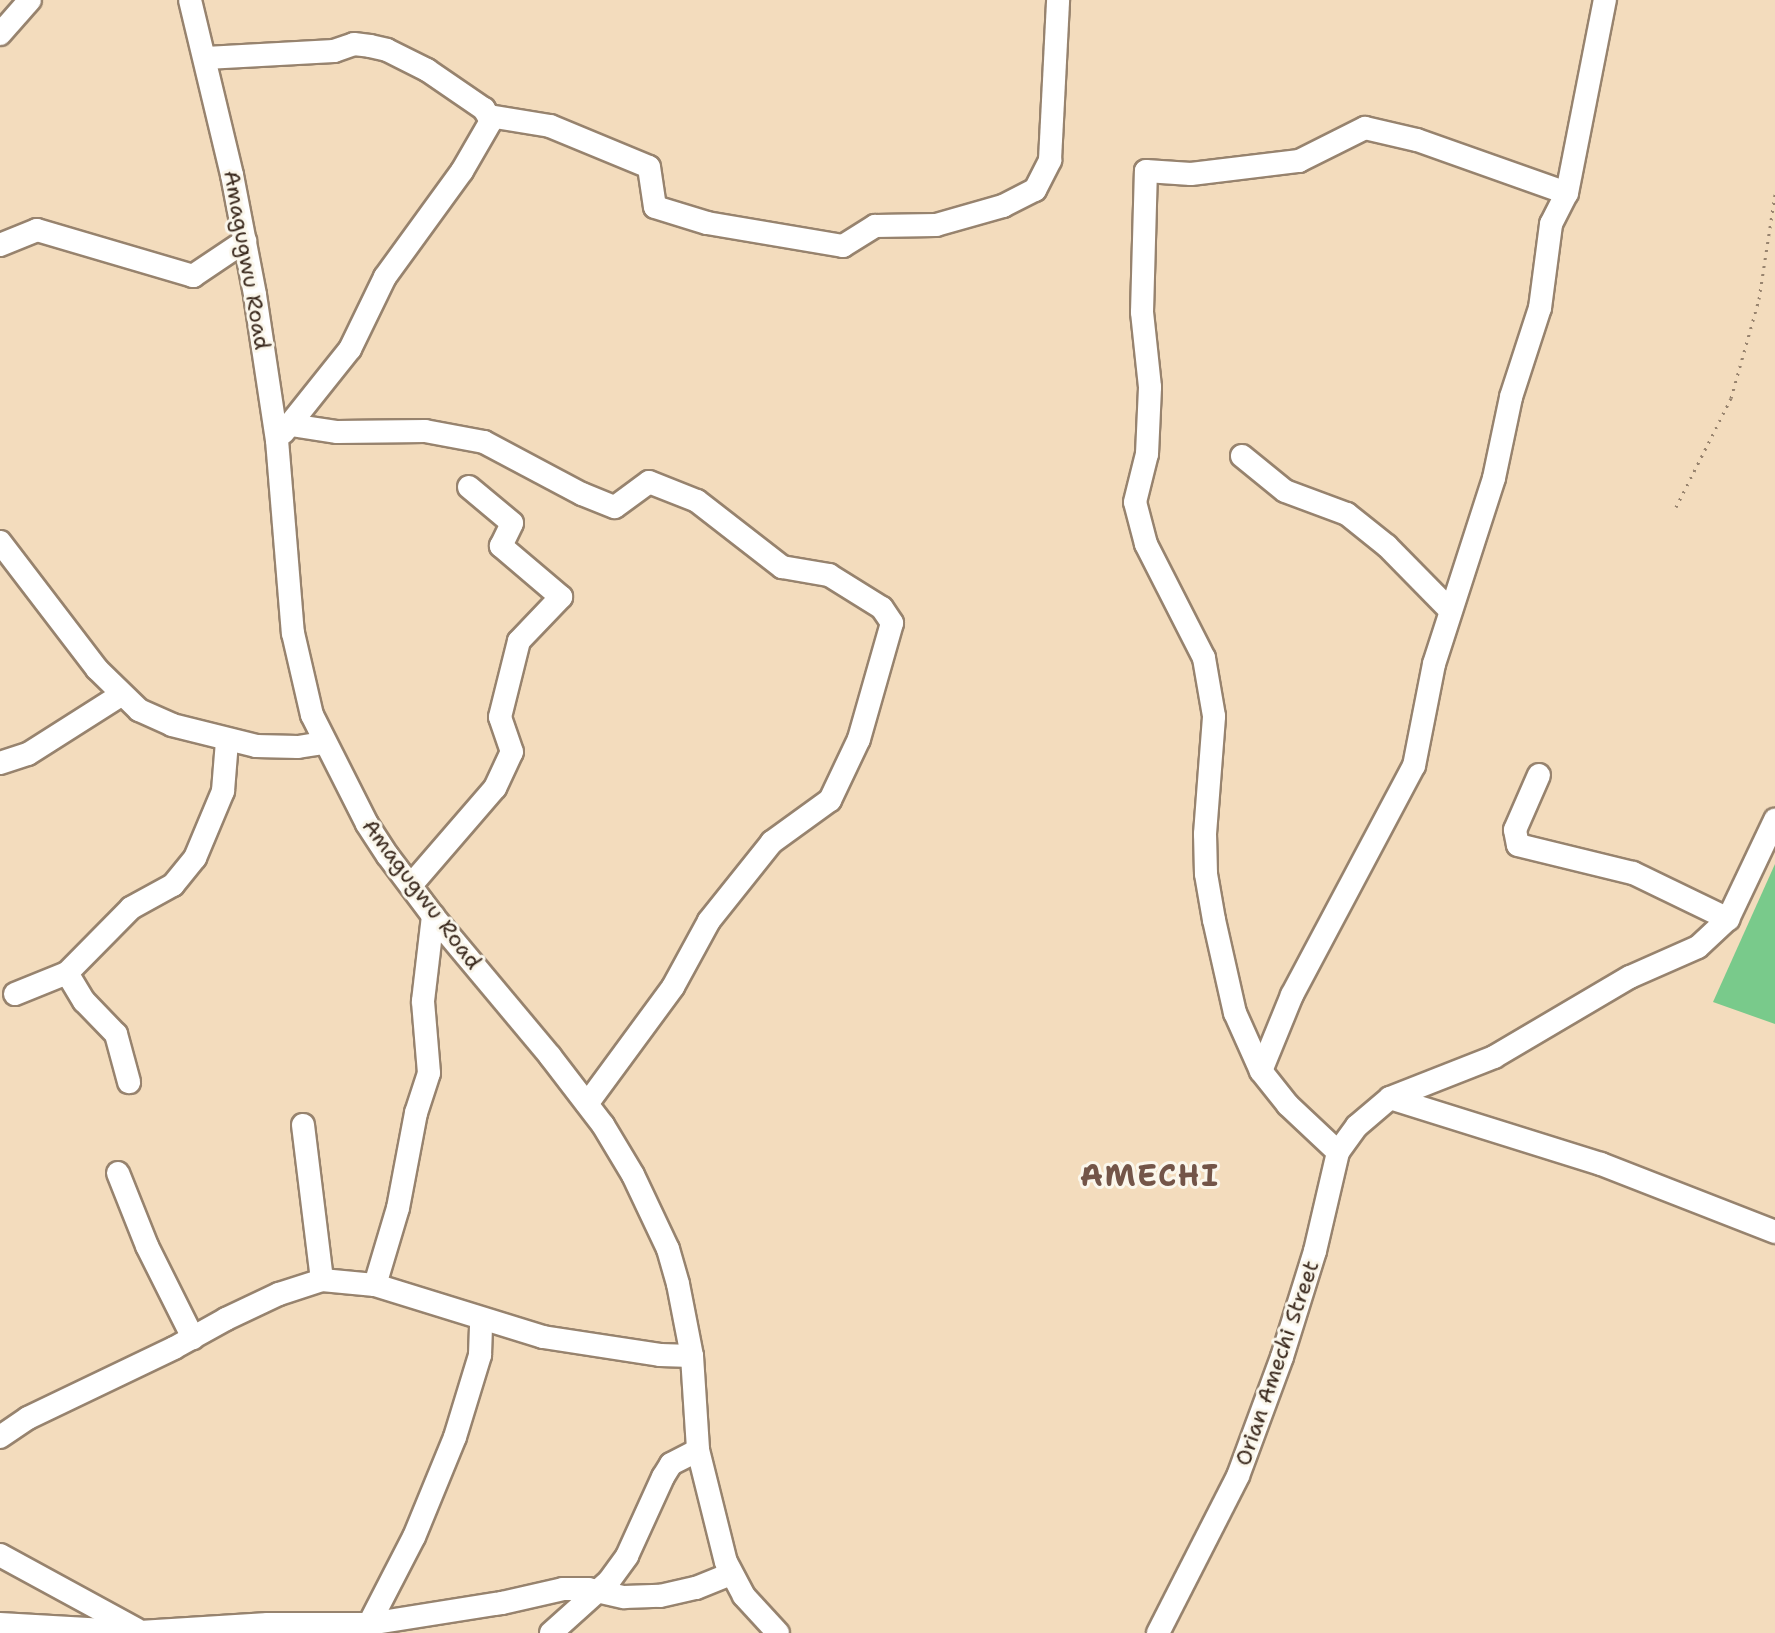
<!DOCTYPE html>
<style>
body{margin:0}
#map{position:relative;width:1775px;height:1633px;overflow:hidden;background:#f3dcbd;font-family:"Shantell Sans",sans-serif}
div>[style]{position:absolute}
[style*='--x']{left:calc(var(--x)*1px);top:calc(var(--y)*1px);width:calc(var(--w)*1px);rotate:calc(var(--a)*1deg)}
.green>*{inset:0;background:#79ca8b}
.path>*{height:3px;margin-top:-1.5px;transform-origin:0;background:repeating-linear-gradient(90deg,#97836e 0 2px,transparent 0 8px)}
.roads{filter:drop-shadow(2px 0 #97836e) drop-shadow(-2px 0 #97836e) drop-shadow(0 2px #97836e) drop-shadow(0 -2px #97836e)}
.minor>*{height:22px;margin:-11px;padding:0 11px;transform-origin:11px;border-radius:11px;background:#fff}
span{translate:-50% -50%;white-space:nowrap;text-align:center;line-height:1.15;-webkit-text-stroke:6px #fbf7ec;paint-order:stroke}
.street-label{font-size:22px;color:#3b2a1e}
.district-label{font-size:30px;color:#735548;font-weight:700;letter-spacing:2px}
</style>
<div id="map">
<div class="green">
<i style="clip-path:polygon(1775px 864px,1775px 1024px,1713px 1002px)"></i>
</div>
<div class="path">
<i style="--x:1676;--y:507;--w:122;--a:-63.2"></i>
<i style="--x:1731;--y:398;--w:103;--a:-74.2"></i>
<i style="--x:1759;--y:299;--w:106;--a:-81.3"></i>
</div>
<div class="roads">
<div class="minor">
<i style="--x:190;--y:0;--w:180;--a:76.5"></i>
<i style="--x:232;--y:175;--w:122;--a:79.1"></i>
<i style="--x:255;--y:295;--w:147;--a:81.4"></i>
<i style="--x:277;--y:440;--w:194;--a:85.3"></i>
<i style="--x:293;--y:633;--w:84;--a:77"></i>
<i style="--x:312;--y:715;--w:122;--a:63.2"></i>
<i style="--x:367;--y:824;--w:38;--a:57"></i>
<i style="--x:388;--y:856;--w:75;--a:53.1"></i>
<i style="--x:433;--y:916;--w:182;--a:50.1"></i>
<i style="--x:550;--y:1056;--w:87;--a:52.5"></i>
<i style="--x:603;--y:1125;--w:58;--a:59"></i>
<i style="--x:633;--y:1175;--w:82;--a:64.7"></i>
<i style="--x:668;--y:1249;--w:36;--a:74"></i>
<i style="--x:678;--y:1284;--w:73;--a:79"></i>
<i style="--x:692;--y:1356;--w:94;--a:86.3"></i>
<i style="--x:698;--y:1450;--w:115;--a:76"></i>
<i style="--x:726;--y:1562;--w:38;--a:62"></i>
<i style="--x:744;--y:1596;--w:50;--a:47.4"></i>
<i style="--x:0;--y:34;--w:45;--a:-48.6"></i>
<i style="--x:206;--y:58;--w:128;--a:-3.1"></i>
<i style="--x:334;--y:51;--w:21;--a:-19"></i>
<i style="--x:354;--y:44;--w:16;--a:7"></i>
<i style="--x:370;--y:46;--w:17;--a:13"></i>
<i style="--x:387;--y:50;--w:45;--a:26.6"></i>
<i style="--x:427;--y:70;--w:69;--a:34.4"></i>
<i style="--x:484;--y:109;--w:14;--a:60"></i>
<i style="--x:491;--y:121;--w:58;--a:120.1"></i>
<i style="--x:462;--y:171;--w:131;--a:126"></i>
<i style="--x:385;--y:277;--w:80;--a:115.9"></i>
<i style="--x:350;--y:349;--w:107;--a:128.6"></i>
<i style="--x:489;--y:116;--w:62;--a:9.3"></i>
<i style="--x:550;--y:126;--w:107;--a:22.5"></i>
<i style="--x:649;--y:167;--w:40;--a:81.5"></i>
<i style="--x:655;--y:207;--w:54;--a:17.1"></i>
<i style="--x:707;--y:223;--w:138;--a:9.6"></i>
<i style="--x:843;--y:246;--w:38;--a:-32"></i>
<i style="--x:875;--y:226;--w:61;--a:-0.9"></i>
<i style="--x:936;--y:225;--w:70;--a:-15.8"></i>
<i style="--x:1003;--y:206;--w:36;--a:-27"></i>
<i style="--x:1035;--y:190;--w:34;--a:-63"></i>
<i style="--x:1050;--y:160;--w:160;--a:-87.1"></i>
<i style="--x:0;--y:245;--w:40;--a:-22"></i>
<i style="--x:37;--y:230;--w:163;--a:16.4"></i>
<i style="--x:193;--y:276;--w:63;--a:-33.9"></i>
<i style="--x:291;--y:425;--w:47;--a:8.7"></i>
<i style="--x:337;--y:432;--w:88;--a:-0.7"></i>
<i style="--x:425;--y:431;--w:60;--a:10.6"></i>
<i style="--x:484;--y:442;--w:111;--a:28"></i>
<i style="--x:582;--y:494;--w:35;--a:22"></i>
<i style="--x:615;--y:507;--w:42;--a:-36.3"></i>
<i style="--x:649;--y:482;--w:52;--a:21.6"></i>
<i style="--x:697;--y:501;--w:108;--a:37.8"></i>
<i style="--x:782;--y:567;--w:48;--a:9.7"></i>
<i style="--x:829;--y:575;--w:62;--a:31.9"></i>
<i style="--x:882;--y:608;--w:18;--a:56"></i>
<i style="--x:892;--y:623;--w:121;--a:105.9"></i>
<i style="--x:859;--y:739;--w:68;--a:115.4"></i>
<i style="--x:830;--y:800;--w:72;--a:144.1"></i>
<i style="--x:772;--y:842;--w:101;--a:128.6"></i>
<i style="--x:709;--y:921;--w:75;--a:118.6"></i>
<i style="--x:673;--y:987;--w:145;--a:126.3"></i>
<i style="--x:1242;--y:456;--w:55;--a:39.1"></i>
<i style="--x:1285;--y:491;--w:66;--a:20.4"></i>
<i style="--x:1347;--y:514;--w:51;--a:38.7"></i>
<i style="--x:1387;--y:546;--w:90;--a:45.5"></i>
<i style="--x:0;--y:542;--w:160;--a:52.6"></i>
<i style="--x:97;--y:669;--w:59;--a:44.3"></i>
<i style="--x:139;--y:710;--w:36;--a:24"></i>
<i style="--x:172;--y:725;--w:87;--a:14"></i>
<i style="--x:256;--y:746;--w:42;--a:1.4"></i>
<i style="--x:298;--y:747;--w:26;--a:-9"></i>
<i style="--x:0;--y:763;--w:29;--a:-18"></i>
<i style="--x:28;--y:754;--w:110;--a:-32.4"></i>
<i style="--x:1539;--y:775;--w:60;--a:113.6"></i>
<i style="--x:1515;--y:830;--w:15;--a:79"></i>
<i style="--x:1518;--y:845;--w:118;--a:13.7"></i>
<i style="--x:1633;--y:873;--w:106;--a:25.8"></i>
<i style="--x:412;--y:884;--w:127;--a:-49.2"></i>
<i style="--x:495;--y:788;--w:40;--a:-65"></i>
<i style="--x:512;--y:752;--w:37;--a:-109"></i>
<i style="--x:500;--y:717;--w:78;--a:-76"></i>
<i style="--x:519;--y:641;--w:61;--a:-46.3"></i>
<i style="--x:561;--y:597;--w:79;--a:-139.6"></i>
<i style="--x:501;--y:546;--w:25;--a:-64"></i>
<i style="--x:512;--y:523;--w:56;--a:-140.1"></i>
<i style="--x:67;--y:973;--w:33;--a:59"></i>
<i style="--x:84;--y:1001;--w:46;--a:45.9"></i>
<i style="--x:116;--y:1034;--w:50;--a:74.8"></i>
<i style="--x:15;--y:994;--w:56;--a:-22"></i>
<i style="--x:67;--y:973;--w:91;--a:-45.4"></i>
<i style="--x:131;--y:908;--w:48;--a:-28.7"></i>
<i style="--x:173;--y:885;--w:35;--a:-51"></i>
<i style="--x:195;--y:858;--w:73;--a:-67.3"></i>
<i style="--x:223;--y:791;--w:50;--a:-85.4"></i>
<i style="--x:1261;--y:1071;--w:82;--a:-67.8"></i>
<i style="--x:1292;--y:995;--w:259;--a:-62"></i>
<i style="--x:1414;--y:766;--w:104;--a:-78.9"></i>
<i style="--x:1434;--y:664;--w:195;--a:-72.1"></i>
<i style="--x:1494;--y:478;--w:83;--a:-78.1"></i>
<i style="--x:1511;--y:397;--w:94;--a:-72"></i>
<i style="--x:1540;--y:308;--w:85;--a:-82.5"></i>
<i style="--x:1551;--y:224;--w:35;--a:-63"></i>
<i style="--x:1567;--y:193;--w:197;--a:-78.9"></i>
<i style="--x:1390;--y:1098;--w:221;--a:17.4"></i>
<i style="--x:1601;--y:1164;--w:187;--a:21.3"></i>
<i style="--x:303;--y:1125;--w:156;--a:83"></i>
<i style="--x:1338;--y:1152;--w:69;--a:-136.8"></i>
<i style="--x:1288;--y:1105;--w:43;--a:-128.5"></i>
<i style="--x:1261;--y:1071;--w:64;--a:-114.1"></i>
<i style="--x:1235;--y:1013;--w:95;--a:-102.7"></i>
<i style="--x:1214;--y:920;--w:47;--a:-99.9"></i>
<i style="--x:1206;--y:874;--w:40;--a:-91.4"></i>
<i style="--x:1205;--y:834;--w:118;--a:-85.6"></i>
<i style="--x:1214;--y:716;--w:59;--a:-99.8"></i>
<i style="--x:1204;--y:658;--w:128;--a:-117"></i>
<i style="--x:1146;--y:544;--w:43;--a:-104.7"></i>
<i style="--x:1135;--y:502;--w:49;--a:-76"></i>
<i style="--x:1147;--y:454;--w:67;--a:-87.4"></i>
<i style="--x:1150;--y:387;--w:75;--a:-96.1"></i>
<i style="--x:1142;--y:312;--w:141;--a:-88.4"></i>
<i style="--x:1146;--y:171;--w:45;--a:3.8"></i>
<i style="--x:1191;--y:174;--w:109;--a:-6.9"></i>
<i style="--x:1299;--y:161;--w:74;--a:-26.6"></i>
<i style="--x:1365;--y:128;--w:53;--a:13"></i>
<i style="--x:1417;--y:140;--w:159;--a:19.5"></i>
<i style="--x:118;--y:1173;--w:79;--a:68.3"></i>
<i style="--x:147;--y:1246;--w:103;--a:63.4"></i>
<i style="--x:375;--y:1285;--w:80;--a:-73.4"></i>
<i style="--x:398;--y:1208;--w:97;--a:-79.3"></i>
<i style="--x:416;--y:1113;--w:42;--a:-72"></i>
<i style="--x:429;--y:1073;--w:72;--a:-94.8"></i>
<i style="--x:423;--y:1001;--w:86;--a:-83.3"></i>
<i style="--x:0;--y:1437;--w:34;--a:-34"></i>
<i style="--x:28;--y:1418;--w:162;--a:-25.6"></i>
<i style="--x:174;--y:1348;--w:60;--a:-29.1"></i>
<i style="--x:226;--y:1319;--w:59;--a:-25.3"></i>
<i style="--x:279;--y:1294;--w:45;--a:-18"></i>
<i style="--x:322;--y:1280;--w:53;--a:5.4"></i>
<i style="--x:375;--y:1285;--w:176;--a:17.2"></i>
<i style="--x:543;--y:1337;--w:118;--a:8.7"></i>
<i style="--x:660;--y:1355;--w:32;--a:2"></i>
<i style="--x:0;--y:1555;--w:155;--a:28.6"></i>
<i style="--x:0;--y:1624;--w:140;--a:3.3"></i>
<i style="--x:140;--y:1632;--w:128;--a:-3.6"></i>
<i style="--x:268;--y:1624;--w:101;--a:0"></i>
<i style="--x:369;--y:1624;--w:135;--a:-9"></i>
<i style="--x:502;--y:1603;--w:63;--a:-12.9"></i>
<i style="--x:563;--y:1589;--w:25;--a:0"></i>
<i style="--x:588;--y:1589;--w:37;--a:13"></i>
<i style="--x:624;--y:1597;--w:36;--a:-2"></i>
<i style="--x:660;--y:1596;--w:37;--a:-13"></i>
<i style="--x:696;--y:1588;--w:38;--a:-22"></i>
<i style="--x:369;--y:1624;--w:98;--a:-62.7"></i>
<i style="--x:414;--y:1537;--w:108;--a:-67.7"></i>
<i style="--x:455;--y:1437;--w:86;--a:-73"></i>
<i style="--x:480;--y:1355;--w:36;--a:-88"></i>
<i style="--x:551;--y:1633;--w:78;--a:-41.9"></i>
<i style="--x:609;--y:1581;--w:31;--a:-54"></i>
<i style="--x:627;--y:1556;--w:87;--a:-65.5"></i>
<i style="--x:663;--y:1477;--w:15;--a:-58"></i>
<i style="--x:671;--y:1464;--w:30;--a:-27"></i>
<i style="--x:1158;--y:1633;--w:176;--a:-63"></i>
<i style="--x:1238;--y:1476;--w:127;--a:-69.7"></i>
<i style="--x:1282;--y:1357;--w:111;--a:-72.7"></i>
<i style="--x:1315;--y:1251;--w:102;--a:-76.9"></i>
<i style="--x:1338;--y:1152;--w:32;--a:-54"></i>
<i style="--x:1357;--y:1126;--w:43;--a:-40.3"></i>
<i style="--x:1390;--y:1098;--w:112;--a:-21.5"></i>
<i style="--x:1494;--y:1057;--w:158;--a:-30.5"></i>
<i style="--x:1630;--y:977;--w:74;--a:-23.8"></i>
<i style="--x:1698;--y:947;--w:41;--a:-43"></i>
<i style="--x:1728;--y:919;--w:110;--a:-64.6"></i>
</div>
</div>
<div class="street-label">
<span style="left:247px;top:260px;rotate:80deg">Amagugwu Road</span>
<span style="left:422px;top:894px;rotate:53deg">Amagugwu Road</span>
<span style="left:1277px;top:1363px;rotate:-71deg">Orian Amechi Street</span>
</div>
<div class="district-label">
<span style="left:1150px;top:1176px">AMECHI</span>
</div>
</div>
